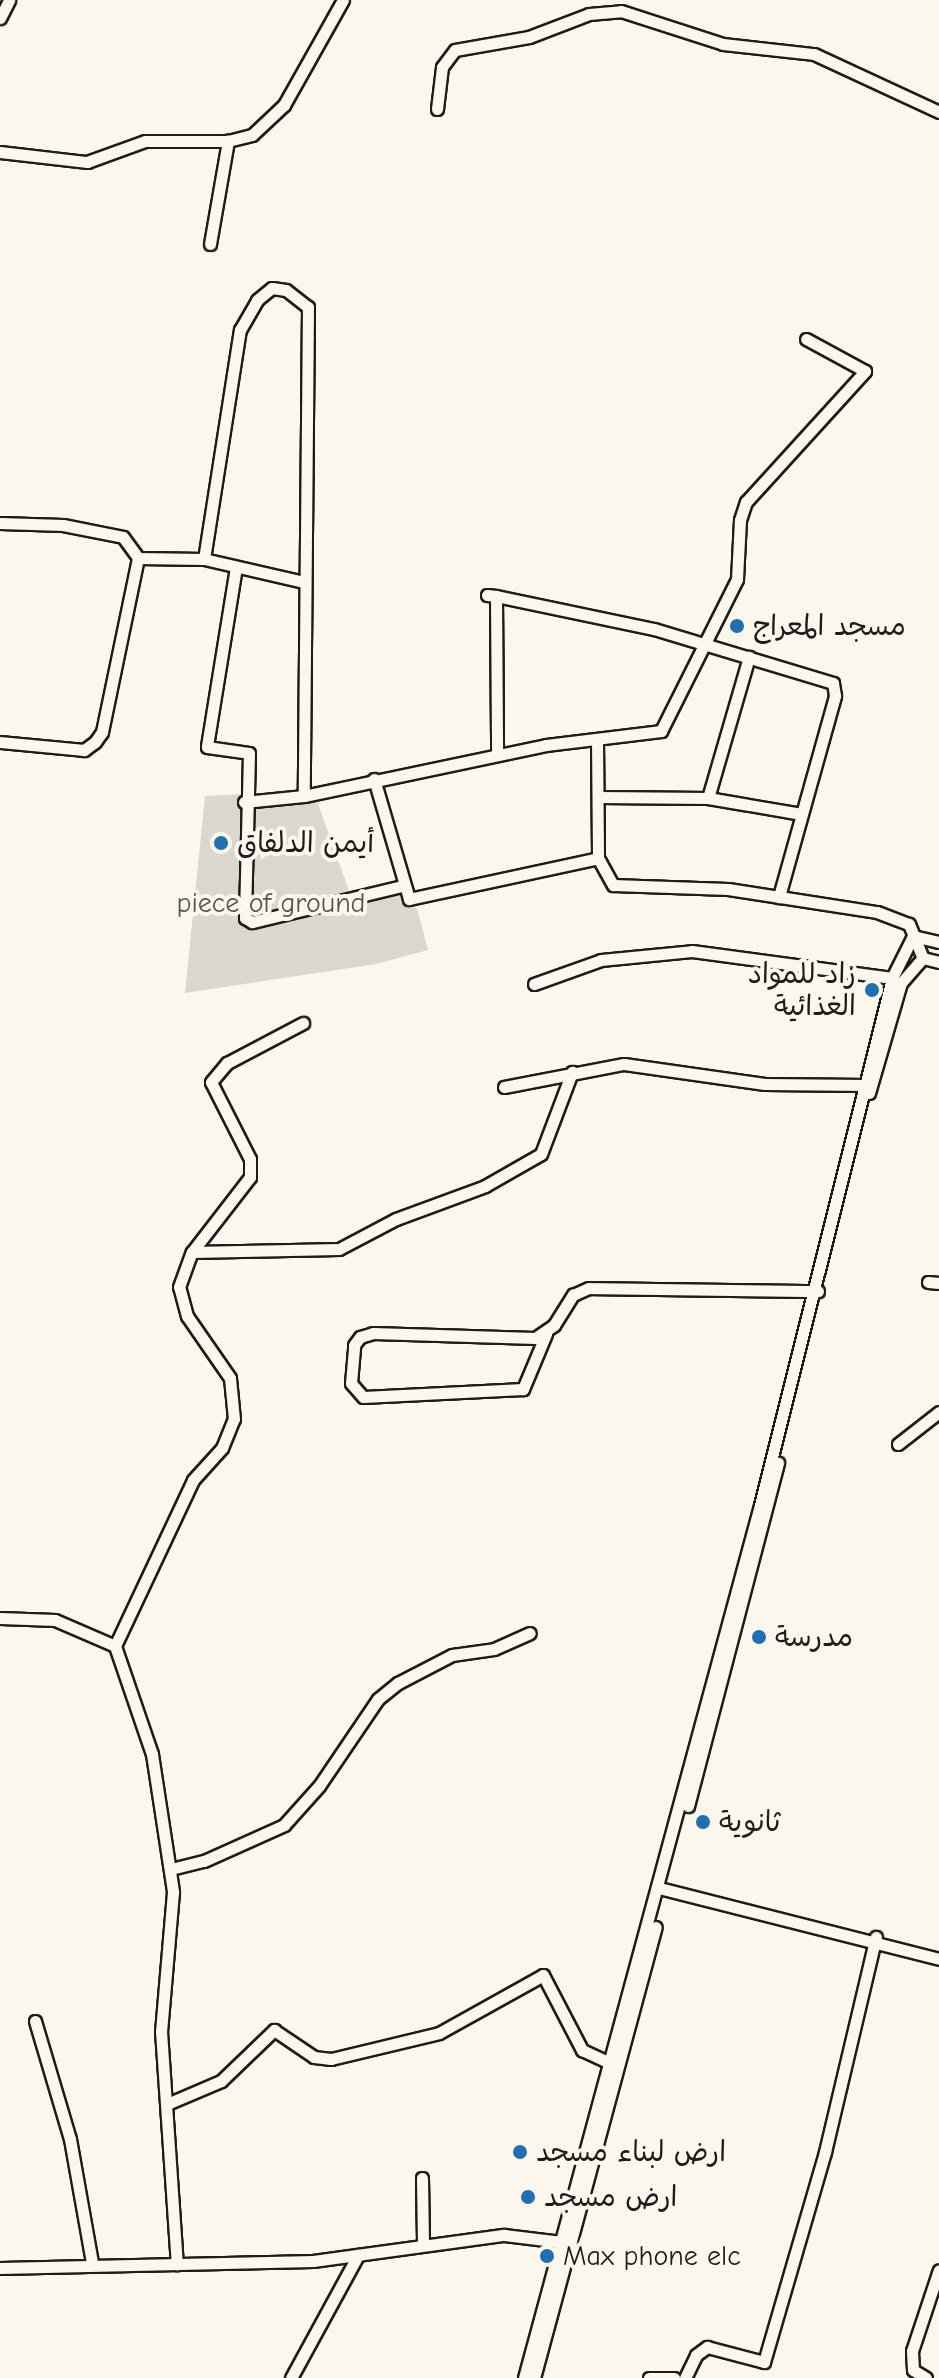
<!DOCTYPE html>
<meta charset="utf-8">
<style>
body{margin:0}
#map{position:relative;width:939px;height:2378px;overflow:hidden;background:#fbf7ec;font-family:"Comic Neue","Playpen Sans Arabic",sans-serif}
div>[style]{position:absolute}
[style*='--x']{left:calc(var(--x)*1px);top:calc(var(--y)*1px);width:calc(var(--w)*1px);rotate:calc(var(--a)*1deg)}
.green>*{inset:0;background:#dad7ce}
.roads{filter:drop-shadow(2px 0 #1c1c1c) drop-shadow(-2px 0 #1c1c1c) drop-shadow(0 2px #1c1c1c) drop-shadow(0 -2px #1c1c1c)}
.minor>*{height:11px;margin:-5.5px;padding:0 5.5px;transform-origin:5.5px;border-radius:5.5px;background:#fbf7ec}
.dots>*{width:22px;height:22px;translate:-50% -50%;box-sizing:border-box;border:4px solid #fbf7ec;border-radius:50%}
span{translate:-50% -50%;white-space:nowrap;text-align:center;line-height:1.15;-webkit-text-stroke:8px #fbf7ec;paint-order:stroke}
.poi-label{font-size:28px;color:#1c1c1c}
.left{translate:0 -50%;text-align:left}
.right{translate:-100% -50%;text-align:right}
.park-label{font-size:28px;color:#555451}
</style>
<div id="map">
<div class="green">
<i style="clip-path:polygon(289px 792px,293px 802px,317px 801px,349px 891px,373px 886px,377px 897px,375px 886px,398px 881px,406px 908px,417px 908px,428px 950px,376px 964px,185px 993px,205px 796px)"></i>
</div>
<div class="roads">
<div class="minor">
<i style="--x:0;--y:18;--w:20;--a:-63"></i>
<i style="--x:437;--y:109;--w:42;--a:-83.2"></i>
<i style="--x:442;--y:67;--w:21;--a:-53"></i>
<i style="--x:455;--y:50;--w:75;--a:-10"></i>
<i style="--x:529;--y:37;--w:64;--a:-21"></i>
<i style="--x:589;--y:14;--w:32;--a:-5"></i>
<i style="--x:621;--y:11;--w:107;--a:17.9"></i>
<i style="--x:723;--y:44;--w:92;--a:6.3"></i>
<i style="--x:814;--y:54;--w:138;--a:24.9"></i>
<i style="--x:0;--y:152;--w:88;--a:6.6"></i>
<i style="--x:87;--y:162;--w:62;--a:-19.9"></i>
<i style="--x:145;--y:141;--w:83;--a:0"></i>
<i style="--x:228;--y:141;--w:25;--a:-14"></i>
<i style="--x:252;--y:135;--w:44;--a:-43.2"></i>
<i style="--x:284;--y:105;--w:120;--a:-60.7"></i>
<i style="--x:210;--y:244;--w:105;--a:-80.1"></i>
<i style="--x:0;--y:523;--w:63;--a:1.8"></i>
<i style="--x:63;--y:525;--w:61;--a:11.3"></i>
<i style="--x:123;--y:537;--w:26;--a:54"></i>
<i style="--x:138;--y:558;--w:178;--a:101.7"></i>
<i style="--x:102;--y:732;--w:12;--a:125"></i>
<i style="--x:95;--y:742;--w:14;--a:144"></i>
<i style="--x:84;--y:750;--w:84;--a:-174.6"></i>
<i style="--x:138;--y:558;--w:66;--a:0.9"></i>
<i style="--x:204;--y:559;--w:103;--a:13"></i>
<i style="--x:204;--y:559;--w:232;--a:-81.1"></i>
<i style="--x:240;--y:330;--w:34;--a:-60"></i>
<i style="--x:257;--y:300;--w:19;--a:-39"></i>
<i style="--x:272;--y:288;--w:14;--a:8"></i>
<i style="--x:286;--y:290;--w:28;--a:38"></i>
<i style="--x:308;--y:307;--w:489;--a:90.5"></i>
<i style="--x:236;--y:567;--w:182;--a:99.2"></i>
<i style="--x:207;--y:747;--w:42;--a:8.1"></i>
<i style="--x:249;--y:753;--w:165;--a:91.4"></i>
<i style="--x:245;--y:918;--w:8;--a:30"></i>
<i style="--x:252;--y:922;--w:154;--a:-13.5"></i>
<i style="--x:487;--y:595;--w:9;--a:6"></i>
<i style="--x:496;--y:596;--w:157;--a:89.6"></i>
<i style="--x:496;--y:596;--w:161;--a:11.8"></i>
<i style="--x:654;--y:629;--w:187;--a:16.8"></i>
<i style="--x:833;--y:683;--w:13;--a:81"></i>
<i style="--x:835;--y:696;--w:209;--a:105.6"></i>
<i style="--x:597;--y:739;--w:119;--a:89.5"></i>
<i style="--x:598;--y:858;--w:31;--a:61"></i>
<i style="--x:613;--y:885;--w:115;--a:2"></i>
<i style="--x:728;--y:889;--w:151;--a:8.8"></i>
<i style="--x:877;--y:912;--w:34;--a:21"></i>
<i style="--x:909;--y:924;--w:37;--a:68"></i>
<i style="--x:374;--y:779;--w:125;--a:73.7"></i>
<i style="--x:409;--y:899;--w:193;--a:-12.2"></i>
<i style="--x:599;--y:797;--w:109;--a:0.5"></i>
<i style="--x:708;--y:798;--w:95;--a:9.7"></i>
<i style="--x:708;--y:798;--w:147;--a:-73.8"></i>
<i style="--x:244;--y:802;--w:60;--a:-5.7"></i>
<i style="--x:304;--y:796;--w:247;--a:-11.9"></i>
<i style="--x:546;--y:745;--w:116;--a:-6.9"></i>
<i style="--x:661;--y:731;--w:170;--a:-63.4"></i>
<i style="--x:737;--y:579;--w:59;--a:-87.1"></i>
<i style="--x:740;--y:520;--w:19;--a:-72"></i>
<i style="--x:746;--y:502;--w:177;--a:-47.7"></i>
<i style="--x:865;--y:371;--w:67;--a:-151.5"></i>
<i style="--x:534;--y:984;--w:71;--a:-19.7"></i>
<i style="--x:601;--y:960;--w:91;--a:-5.6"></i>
<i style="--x:692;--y:951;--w:202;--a:7.7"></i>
<i style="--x:504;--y:1087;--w:122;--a:-10.9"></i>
<i style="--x:624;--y:1064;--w:142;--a:8.1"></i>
<i style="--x:765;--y:1084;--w:102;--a:0.6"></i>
<i style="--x:869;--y:1093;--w:115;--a:-73.8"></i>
<i style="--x:901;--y:983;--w:33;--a:-49"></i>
<i style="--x:923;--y:958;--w:16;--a:14"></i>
<i style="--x:192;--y:1252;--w:147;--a:-1.2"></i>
<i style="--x:339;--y:1249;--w:64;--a:-27.8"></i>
<i style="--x:396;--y:1219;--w:95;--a:-20.3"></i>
<i style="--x:485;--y:1186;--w:64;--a:-29.7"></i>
<i style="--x:541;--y:1154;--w:88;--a:-69.3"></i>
<i style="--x:928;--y:1282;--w:11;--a:5"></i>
<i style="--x:546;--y:1334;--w:60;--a:112.7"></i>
<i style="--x:523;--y:1389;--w:160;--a:177.1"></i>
<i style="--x:363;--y:1397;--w:18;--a:-131"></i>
<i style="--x:351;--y:1383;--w:38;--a:-85"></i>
<i style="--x:354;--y:1345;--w:10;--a:-53"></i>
<i style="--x:360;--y:1337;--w:14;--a:-17"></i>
<i style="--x:373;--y:1333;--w:162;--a:1.8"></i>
<i style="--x:535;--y:1338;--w:23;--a:-34"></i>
<i style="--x:554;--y:1325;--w:36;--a:-58"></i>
<i style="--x:573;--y:1295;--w:17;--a:-24"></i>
<i style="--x:589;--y:1288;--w:229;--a:0.8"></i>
<i style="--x:898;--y:1444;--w:52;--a:-38"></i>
<i style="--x:0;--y:1618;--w:55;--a:2.1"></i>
<i style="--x:55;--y:1620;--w:65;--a:23.4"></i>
<i style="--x:115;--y:1646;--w:114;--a:71.1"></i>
<i style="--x:152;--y:1754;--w:140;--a:81.3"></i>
<i style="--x:173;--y:1892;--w:140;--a:94.9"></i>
<i style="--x:161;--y:2031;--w:234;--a:86.1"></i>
<i style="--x:115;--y:1646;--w:183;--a:-64.8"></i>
<i style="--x:193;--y:1480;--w:43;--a:-47.8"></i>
<i style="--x:222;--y:1448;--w:31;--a:-68"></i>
<i style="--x:234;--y:1419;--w:41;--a:-95.6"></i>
<i style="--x:230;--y:1378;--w:75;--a:-124.7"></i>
<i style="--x:187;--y:1316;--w:30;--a:-105"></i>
<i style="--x:179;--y:1287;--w:37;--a:-70"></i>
<i style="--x:192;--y:1252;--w:95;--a:-52.3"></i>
<i style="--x:250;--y:1177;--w:18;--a:-90"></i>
<i style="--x:250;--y:1159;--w:86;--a:-116.9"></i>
<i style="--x:211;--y:1082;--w:25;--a:-50"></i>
<i style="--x:227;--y:1063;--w:86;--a:-27.8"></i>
<i style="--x:688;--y:1806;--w:355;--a:-75.3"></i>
<i style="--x:171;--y:1869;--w:34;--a:-14"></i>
<i style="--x:204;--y:1861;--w:88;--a:-24.2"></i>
<i style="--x:284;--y:1825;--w:52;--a:-48.1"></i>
<i style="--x:319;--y:1786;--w:105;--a:-55.9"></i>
<i style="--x:378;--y:1699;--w:26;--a:-39"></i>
<i style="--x:398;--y:1683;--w:61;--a:-27.4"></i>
<i style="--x:452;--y:1655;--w:42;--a:-8.1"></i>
<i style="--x:494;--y:1649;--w:39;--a:-24"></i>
<i style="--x:659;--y:1888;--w:289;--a:14.2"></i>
<i style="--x:35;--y:2021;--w:123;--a:73.5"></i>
<i style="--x:70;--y:2139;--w:125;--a:79.9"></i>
<i style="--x:167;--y:2104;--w:59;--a:-23.1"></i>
<i style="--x:221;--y:2081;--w:74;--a:-43.9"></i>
<i style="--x:274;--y:2030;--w:48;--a:34"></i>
<i style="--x:314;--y:2057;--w:17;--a:7"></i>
<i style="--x:331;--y:2059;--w:111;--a:-13.5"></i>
<i style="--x:439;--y:2033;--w:119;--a:-29.1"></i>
<i style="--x:543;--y:1975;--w:85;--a:62.5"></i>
<i style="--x:582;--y:2050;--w:38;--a:25"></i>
<i style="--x:422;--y:2178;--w:67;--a:89.1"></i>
<i style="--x:0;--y:2268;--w:313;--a:-1.3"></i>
<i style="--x:313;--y:2261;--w:193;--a:-7.8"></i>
<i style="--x:504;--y:2235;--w:58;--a:6.9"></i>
<i style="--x:291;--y:2378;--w:140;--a:-61.4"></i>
<i style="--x:524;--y:2378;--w:904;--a:-74.87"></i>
<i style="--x:760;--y:1505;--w:543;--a:-75.94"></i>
<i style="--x:892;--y:978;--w:47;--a:-63.4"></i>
<i style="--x:913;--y:936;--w:27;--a:13"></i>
<i style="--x:534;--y:2378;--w:467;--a:-74.9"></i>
<i style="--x:649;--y:2378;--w:25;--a:0"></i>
<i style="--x:685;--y:2378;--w:25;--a:-64"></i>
<i style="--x:696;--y:2355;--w:14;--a:-36"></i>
<i style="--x:707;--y:2347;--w:59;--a:14.7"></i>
<i style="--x:764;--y:2362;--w:219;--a:-73.8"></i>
<i style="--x:825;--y:2152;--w:221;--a:-76.7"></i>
<i style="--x:926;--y:2378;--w:15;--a:-148"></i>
<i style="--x:913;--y:2370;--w:19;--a:-93"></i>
<i style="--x:912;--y:2351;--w:85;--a:-71.6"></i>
</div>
</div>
<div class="dots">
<i style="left:737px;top:626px;background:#1f6fb2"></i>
<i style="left:221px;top:843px;background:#1f6fb2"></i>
<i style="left:872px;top:990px;background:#1f6fb2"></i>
<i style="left:759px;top:1637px;background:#1f6fb2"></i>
<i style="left:703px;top:1822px;background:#1f6fb2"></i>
<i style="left:520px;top:2152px;background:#1f6fb2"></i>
<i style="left:528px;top:2197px;background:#1f6fb2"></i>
<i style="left:547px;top:2256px;background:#1f6fb2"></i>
</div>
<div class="poi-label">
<span class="left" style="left:753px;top:626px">مسجد المعراج</span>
<span class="left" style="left:237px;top:843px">أيمن الدلفاق</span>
<span class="right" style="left:856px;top:990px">زاد للمواد<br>الغذائية</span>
<span class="left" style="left:775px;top:1637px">مدرسة</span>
<span class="left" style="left:719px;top:1822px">ثانوية</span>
<span class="left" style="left:536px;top:2152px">ارض لبناء مسجد</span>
<span class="left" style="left:544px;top:2197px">ارض مسجد</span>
<span class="left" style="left:563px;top:2256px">Max phone elc</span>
</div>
<div class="park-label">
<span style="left:271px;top:903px">piece of ground</span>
</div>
</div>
